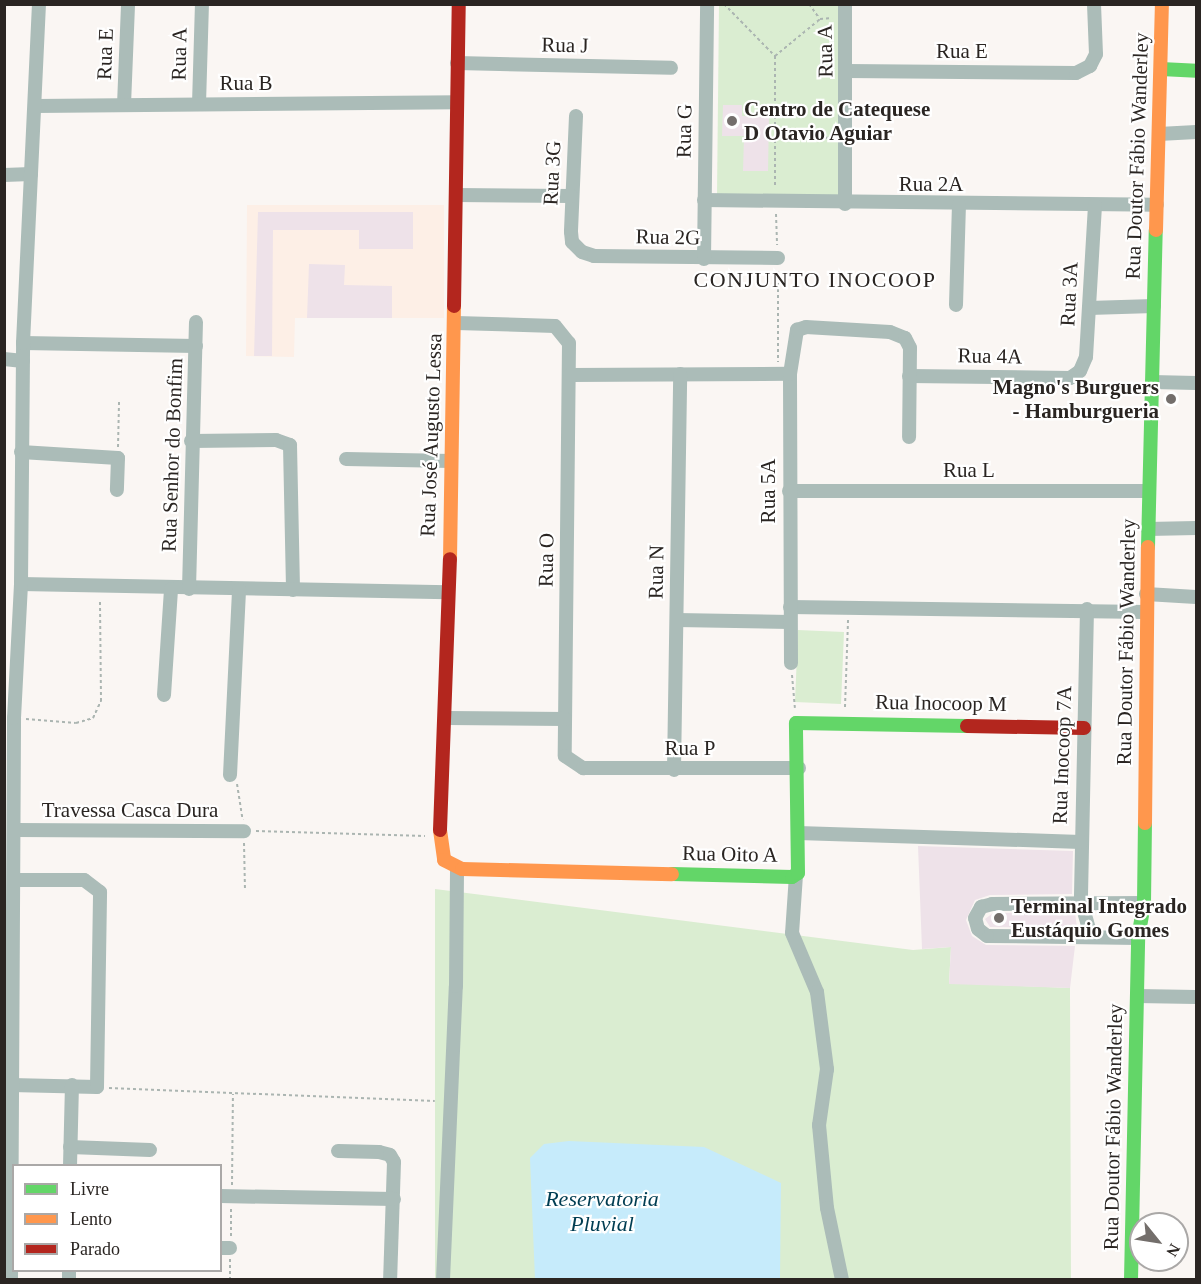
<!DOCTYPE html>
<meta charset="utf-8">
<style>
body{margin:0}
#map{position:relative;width:1201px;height:1284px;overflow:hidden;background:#faf6f3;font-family:Georgia,serif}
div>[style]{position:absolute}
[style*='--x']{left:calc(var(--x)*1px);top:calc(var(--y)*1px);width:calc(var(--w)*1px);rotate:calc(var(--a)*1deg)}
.built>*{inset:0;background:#fdefe6}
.green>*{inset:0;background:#daedd1}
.water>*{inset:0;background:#c6ebfb}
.building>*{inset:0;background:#eee2e9}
.path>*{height:2px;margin-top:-1px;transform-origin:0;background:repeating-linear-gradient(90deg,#abb5b1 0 3px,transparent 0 6px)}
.street>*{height:14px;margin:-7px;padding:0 7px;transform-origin:7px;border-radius:7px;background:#abbcb8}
.fast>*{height:14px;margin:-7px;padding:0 7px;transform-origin:7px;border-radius:7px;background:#63d668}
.slow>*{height:14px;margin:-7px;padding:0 7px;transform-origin:7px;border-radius:7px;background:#ff974d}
.jam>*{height:14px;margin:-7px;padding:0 7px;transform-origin:7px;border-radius:7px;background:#b3261e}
.dots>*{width:16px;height:16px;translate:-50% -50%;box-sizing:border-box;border:3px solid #fff;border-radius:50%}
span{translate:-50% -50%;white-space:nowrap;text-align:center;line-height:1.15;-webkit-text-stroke:4.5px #fff;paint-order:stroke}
.street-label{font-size:21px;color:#2a2522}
.poi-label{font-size:21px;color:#2a2522;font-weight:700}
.left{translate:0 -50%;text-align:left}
.right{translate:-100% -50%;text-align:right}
.neighbourhood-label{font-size:22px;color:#2a2522;letter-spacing:1.5px}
.water-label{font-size:22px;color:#003d52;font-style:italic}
.frame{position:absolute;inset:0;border:6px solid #2a2522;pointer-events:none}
.legend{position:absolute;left:12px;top:1164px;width:210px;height:108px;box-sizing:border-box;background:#fff;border:2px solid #aaa8a7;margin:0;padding:8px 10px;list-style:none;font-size:18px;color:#2a2522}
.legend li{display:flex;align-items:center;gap:12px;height:30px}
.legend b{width:30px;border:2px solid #aaa8a7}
.north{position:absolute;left:1129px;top:1212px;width:60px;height:60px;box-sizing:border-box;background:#fff;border:2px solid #aaa8a7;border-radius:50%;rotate:120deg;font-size:16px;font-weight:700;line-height:24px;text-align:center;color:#2a2522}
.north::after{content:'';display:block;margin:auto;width:21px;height:27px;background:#736e6b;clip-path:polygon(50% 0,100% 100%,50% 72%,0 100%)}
</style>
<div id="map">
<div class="built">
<i style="clip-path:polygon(247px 205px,444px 205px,444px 318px,295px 318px,294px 357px,246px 356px)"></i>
</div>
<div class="green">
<i style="clip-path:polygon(719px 5px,840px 5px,838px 196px,717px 195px)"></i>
<i style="clip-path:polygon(798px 630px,844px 632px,841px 704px,795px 702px)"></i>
<i style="clip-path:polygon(435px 889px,913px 950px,951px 947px,949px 983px,1070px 988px,1071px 1279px,435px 1280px)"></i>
</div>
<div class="water">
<i style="clip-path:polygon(569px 1141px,704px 1147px,781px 1183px,780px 1279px,535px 1279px,530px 1158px,544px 1144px)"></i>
</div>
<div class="building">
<i style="clip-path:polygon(723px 105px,742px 105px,742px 116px,769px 117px,768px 171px,743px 171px,744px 136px,722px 136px)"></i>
<i style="clip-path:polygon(258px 212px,413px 212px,413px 249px,359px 249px,359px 230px,273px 230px,272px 356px,254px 356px)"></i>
<i style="clip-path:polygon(309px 264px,345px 265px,344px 285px,392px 286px,392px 318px,307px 318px)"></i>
<i style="clip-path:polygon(918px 846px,1073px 851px,1072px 894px,990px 895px,975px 900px,966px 920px,972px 936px,986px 945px,1075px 946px,1070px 988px,949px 984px,951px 947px,922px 949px)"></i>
<i style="clip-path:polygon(1075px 912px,1077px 928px,990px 927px,985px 919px,993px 913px)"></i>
</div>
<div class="path">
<i style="--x:724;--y:4;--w:73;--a:45.6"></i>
<i style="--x:775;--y:56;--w:132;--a:90"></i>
<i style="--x:809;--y:4;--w:19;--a:54"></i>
<i style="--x:820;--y:19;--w:12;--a:-5"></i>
<i style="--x:775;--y:56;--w:58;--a:-39.4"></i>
<i style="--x:777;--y:136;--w:57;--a:2"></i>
<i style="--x:776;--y:214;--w:31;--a:88"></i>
<i style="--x:778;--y:271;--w:91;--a:90"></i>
<i style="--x:118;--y:447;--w:45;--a:-88.7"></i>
<i style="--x:792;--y:675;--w:33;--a:85"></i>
<i style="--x:845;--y:707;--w:87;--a:-88"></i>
<i style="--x:26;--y:719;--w:50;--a:4.6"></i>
<i style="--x:76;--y:723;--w:18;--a:-16"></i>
<i style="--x:93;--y:718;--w:19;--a:-65"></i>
<i style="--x:101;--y:701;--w:102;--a:-90.6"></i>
<i style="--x:237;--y:784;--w:36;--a:81"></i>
<i style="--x:256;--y:831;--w:169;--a:1.7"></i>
<i style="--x:244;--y:843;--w:48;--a:88.8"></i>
<i style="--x:109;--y:1088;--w:326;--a:2.3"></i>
<i style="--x:232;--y:1185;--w:91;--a:-89.4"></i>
<i style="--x:231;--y:1236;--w:28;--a:-90"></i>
<i style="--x:230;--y:1280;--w:21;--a:-90"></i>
</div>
<div class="street">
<i style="--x:457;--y:63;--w:214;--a:1.3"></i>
<i style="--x:847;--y:71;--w:229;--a:0.5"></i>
<i style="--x:1076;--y:73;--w:16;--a:-27"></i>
<i style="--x:1090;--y:66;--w:13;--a:-63"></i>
<i style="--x:1096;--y:54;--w:50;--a:-92.3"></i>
<i style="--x:199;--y:104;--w:100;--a:-88.3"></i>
<i style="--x:124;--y:105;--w:101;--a:-87.7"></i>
<i style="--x:35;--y:106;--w:422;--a:-0.5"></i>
<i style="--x:576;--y:116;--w:116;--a:92.5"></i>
<i style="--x:571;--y:232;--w:10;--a:84"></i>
<i style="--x:572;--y:242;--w:14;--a:45"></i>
<i style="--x:582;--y:252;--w:13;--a:18"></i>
<i style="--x:594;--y:256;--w:184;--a:0.6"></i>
<i style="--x:1159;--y:134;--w:37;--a:-3"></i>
<i style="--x:4;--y:175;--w:27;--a:-2"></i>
<i style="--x:456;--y:195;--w:115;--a:0.5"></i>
<i style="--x:704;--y:200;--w:453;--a:0.6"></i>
<i style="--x:845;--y:204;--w:200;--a:-90"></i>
<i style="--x:704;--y:259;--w:255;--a:-89.3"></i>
<i style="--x:956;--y:305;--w:100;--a:-88.3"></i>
<i style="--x:1089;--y:308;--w:65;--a:-1.8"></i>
<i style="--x:456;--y:323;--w:99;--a:1.7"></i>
<i style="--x:555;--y:326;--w:22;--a:51"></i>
<i style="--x:569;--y:343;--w:413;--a:90.6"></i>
<i style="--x:565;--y:756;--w:22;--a:34"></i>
<i style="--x:583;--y:768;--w:216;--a:0"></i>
<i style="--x:23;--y:343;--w:173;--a:1"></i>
<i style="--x:4;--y:359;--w:19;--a:6"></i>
<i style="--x:570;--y:375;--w:220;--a:-0.3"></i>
<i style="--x:909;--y:376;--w:161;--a:0.7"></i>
<i style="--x:1070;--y:378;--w:12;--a:-35"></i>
<i style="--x:1080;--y:371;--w:15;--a:-67"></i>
<i style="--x:1086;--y:357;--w:152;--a:-86.6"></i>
<i style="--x:1152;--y:382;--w:44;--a:1.3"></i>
<i style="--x:191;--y:441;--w:85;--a:-0.7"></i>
<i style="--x:276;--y:440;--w:15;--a:20"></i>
<i style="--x:290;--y:445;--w:145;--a:88.8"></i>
<i style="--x:21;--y:452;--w:97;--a:3.5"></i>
<i style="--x:118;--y:458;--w:32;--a:92"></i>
<i style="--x:346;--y:459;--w:105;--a:1.1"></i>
<i style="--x:789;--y:491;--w:360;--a:0"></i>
<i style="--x:1148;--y:529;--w:48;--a:-1.2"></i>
<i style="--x:21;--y:584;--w:427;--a:1.1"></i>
<i style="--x:189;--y:589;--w:267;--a:-88.5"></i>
<i style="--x:1146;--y:594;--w:50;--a:3.4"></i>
<i style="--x:790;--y:607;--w:356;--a:0.8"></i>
<i style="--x:1087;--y:609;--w:292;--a:91.2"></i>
<i style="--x:1081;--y:901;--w:37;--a:74"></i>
<i style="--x:677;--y:620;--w:113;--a:1"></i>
<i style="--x:791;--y:663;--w:289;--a:-90.2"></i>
<i style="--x:790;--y:374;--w:45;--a:-81"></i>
<i style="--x:797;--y:330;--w:9;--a:-18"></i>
<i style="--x:806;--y:327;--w:84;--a:3.4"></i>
<i style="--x:890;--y:332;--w:16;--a:22"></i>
<i style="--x:905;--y:338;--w:11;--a:63"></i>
<i style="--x:910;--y:348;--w:89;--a:90.6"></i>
<i style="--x:164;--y:695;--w:106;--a:-86.2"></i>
<i style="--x:447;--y:718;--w:118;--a:0.5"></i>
<i style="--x:674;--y:770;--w:396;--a:-89.1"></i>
<i style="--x:230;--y:775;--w:186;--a:-87.2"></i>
<i style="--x:16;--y:830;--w:228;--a:0.3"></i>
<i style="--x:798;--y:833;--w:283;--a:1.8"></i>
<i style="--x:796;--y:875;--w:58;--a:93.9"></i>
<i style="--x:792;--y:933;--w:64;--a:67"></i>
<i style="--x:817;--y:992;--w:78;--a:82.6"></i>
<i style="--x:827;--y:1069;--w:57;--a:98.1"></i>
<i style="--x:819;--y:1125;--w:83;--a:84.5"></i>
<i style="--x:827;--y:1208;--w:74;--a:78.2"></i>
<i style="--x:1138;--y:938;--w:151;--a:-179.2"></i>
<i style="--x:987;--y:936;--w:11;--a:-142"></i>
<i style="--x:978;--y:929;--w:11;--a:-105"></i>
<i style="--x:975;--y:918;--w:13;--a:-61"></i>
<i style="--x:981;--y:907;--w:11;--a:-15"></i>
<i style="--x:992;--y:904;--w:152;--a:-0.4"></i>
<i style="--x:1137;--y:996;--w:59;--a:1"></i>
<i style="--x:11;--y:1085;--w:86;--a:1.3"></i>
<i style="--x:97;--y:1087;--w:195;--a:-89.1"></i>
<i style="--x:100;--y:892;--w:20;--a:-143"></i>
<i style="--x:84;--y:880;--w:69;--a:180"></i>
<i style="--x:70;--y:1147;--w:80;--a:2.1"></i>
<i style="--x:338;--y:1151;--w:41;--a:1.4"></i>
<i style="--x:379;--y:1152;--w:11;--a:15"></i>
<i style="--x:390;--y:1155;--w:8;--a:60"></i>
<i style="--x:394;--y:1162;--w:118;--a:91.9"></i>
<i style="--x:70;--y:1166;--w:81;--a:-88.6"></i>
<i style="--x:220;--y:1196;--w:174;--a:1"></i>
<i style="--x:220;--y:1248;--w:10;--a:0"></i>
<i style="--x:11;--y:1280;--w:562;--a:-89.69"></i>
<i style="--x:14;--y:718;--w:134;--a:-87"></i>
<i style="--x:21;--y:584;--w:241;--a:-89.5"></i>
<i style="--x:23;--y:343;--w:339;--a:-87.3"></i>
<i style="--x:69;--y:1280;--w:10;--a:-90"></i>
<i style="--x:443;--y:1280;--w:294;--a:-87.5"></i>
<i style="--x:456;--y:986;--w:118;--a:-89.5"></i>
</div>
<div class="fast">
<i style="--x:1161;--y:69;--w:35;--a:3"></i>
<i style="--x:1148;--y:547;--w:317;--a:-88.6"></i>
<i style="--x:672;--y:874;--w:120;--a:1.4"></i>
<i style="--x:792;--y:877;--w:7;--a:-34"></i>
<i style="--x:798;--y:873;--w:150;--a:-90.8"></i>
<i style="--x:796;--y:723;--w:171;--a:1"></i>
<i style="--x:1131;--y:1280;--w:342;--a:-88.8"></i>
<i style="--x:1138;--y:938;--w:36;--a:-80"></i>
<i style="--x:1144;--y:903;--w:80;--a:-89.3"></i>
</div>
<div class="slow">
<i style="--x:1156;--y:230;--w:226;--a:-88.5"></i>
<i style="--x:450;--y:559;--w:253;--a:-89.1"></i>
<i style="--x:1145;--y:823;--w:276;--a:-89.4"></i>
<i style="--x:440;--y:830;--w:30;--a:82"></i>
<i style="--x:444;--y:860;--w:20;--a:27"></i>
<i style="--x:462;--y:869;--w:210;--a:1.4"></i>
</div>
<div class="jam">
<i style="--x:454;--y:306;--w:302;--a:-89.1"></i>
<i style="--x:967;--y:726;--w:117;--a:1"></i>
<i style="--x:440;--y:830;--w:271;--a:-87.9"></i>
</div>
<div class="dots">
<i style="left:732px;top:121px;background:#736e6b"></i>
<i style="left:1171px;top:399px;background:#736e6b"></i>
<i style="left:999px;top:918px;background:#736e6b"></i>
</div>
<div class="street-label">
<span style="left:565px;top:45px;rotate:1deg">Rua J</span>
<span style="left:825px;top:51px;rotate:-91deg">Rua A</span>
<span style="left:962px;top:51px">Rua E</span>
<span style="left:105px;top:54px;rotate:-88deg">Rua E</span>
<span style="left:179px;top:54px;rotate:-89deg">Rua A</span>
<span style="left:246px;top:83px">Rua B</span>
<span style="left:684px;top:131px;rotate:-89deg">Rua G</span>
<span style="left:1137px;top:156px;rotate:-88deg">Rua Doutor Fábio Wanderley</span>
<span style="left:552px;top:173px;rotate:-87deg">Rua 3G</span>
<span style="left:931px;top:184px">Rua 2A</span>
<span style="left:668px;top:237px;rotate:1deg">Rua 2G</span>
<span style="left:1069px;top:294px;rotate:-87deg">Rua 3A</span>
<span style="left:990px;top:356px;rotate:1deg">Rua 4A</span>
<span style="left:431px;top:435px;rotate:-88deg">Rua José Augusto Lessa</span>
<span style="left:172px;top:455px;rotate:-88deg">Rua Senhor do Bonfim</span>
<span style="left:969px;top:470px">Rua L</span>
<span style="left:768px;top:491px;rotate:-90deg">Rua 5A</span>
<span style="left:546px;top:560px;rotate:-89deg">Rua O</span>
<span style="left:656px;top:572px;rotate:-89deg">Rua N</span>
<span style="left:1126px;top:642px;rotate:-89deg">Rua Doutor Fábio Wanderley</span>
<span style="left:941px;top:703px;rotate:1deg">Rua Inocoop M</span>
<span style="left:690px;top:748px">Rua P</span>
<span style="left:1062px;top:755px;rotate:-88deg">Rua Inocoop 7A</span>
<span style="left:130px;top:810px">Travessa Casca Dura</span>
<span style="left:730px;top:854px;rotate:1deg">Rua Oito A</span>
<span style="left:1113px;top:1127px;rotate:-89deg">Rua Doutor Fábio Wanderley</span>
</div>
<div class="poi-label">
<span class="left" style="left:744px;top:121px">Centro de Catequese<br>D Otavio Aguiar</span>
<span class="right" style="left:1159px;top:399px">Magno's Burguers<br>- Hamburgueria</span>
<span class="left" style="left:1011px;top:918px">Terminal Integrado<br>Eustáquio Gomes</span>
</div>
<div class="neighbourhood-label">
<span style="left:815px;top:280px">CONJUNTO INOCOOP</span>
</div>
<div class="water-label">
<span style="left:602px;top:1211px">Reservatoria<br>Pluvial</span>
</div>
<div class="frame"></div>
<ul class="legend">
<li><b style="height:8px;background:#63d668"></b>Livre</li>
<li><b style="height:8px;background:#ff974d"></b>Lento</li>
<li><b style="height:8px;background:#b3261e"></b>Parado</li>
</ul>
<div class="north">N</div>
</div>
